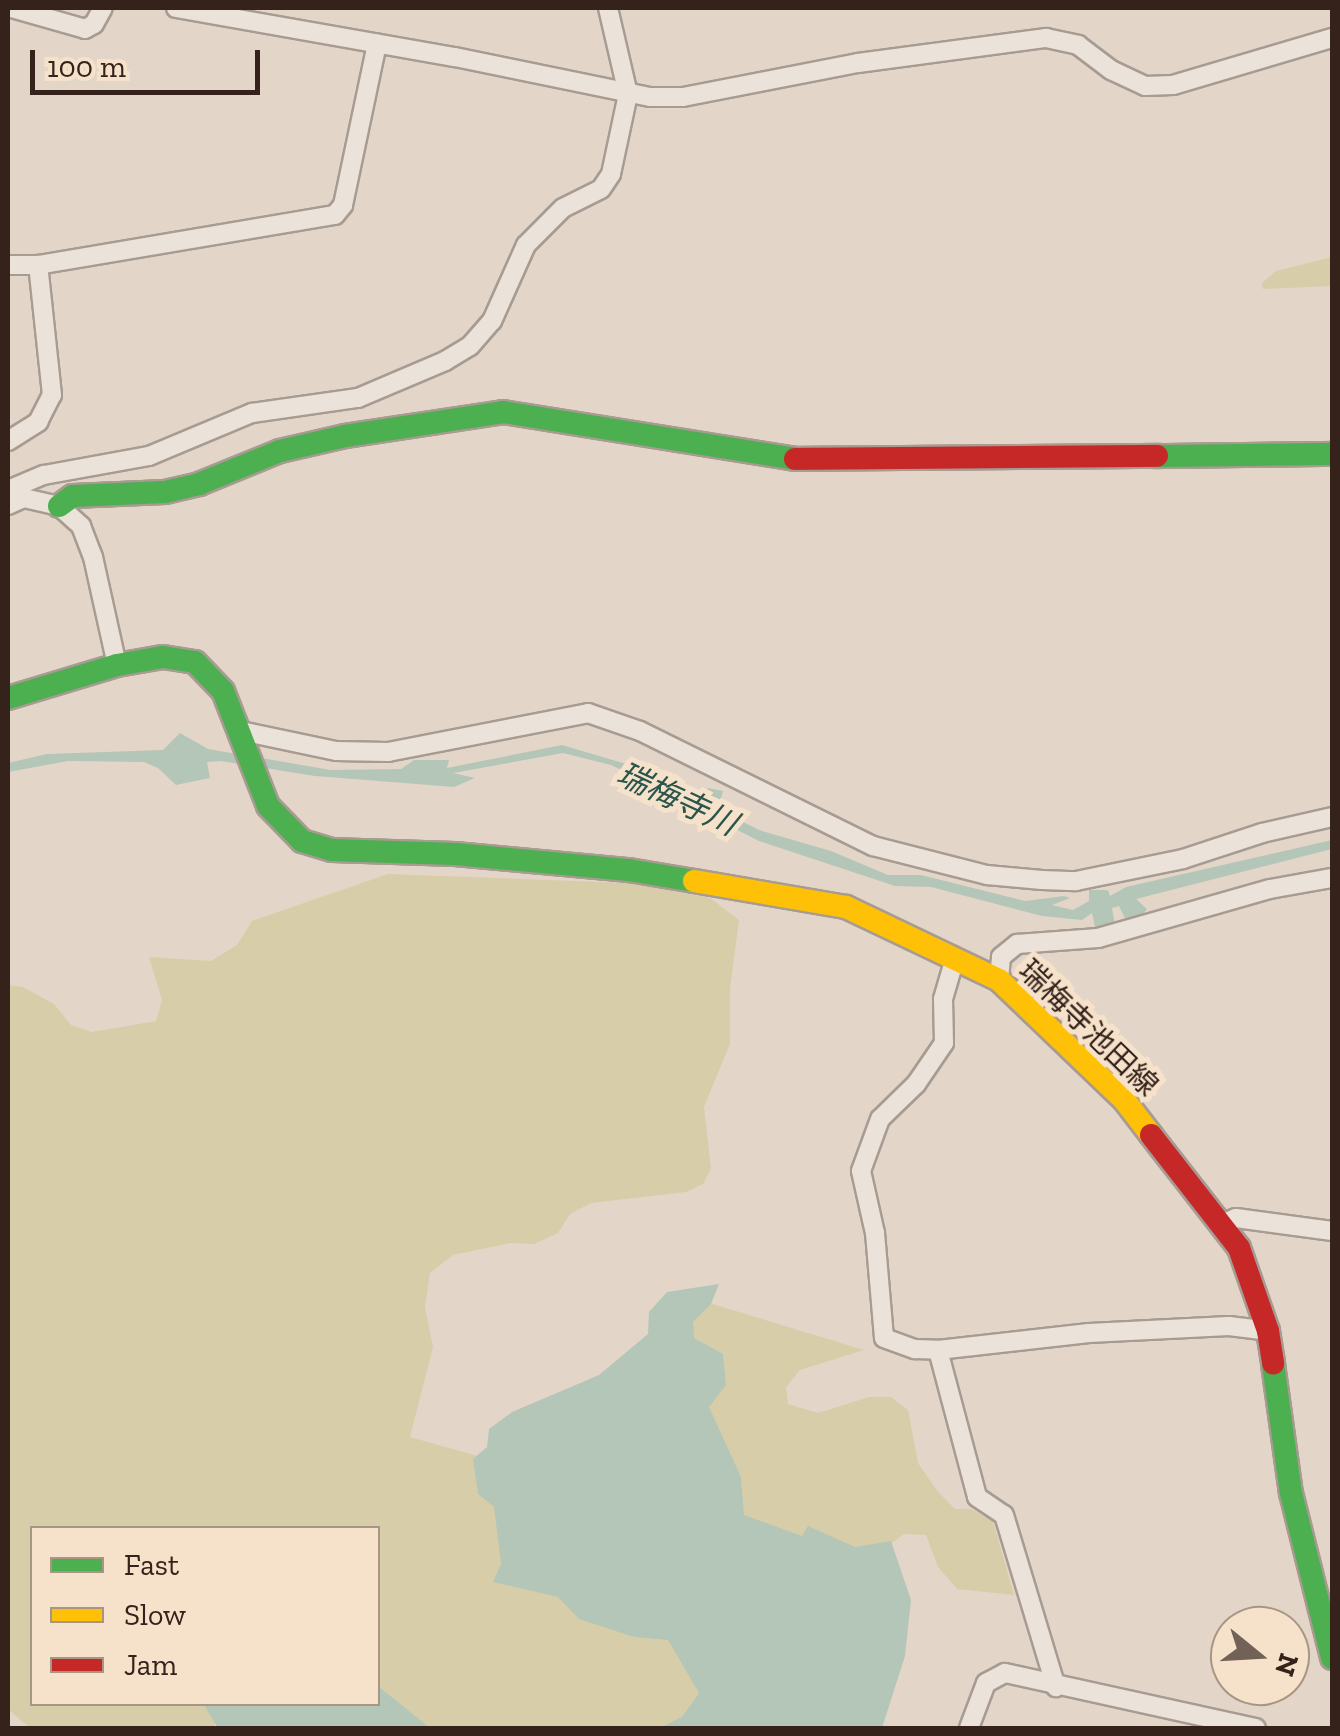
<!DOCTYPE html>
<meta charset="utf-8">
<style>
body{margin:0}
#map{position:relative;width:1340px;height:1736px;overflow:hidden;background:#e3d6c8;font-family:"Zilla Slab","Noto Sans JP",serif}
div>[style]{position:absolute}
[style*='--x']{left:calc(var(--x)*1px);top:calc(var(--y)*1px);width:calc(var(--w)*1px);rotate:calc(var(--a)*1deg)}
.green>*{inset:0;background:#d7cea9}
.water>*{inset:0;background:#b4c6b7}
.roads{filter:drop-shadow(2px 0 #a79b92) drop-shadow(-2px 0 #a79b92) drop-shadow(0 2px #a79b92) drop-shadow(0 -2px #a79b92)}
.street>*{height:18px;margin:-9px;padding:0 9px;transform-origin:9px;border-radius:9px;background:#ebe3da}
.fast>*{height:22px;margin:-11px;padding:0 11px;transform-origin:11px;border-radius:11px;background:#4caf50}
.slow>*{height:22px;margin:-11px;padding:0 11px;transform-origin:11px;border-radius:11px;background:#ffc107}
.jam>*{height:22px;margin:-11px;padding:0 11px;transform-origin:11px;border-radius:11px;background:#c62828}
span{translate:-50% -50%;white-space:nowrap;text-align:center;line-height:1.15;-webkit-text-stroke:10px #f6e2cb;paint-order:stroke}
.street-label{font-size:30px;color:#35221a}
.water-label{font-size:32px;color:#29554a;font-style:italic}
.frame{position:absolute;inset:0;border:10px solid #35221a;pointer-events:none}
.legend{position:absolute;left:30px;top:1526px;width:350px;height:180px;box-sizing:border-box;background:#f6e2cb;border:2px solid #a99584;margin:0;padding:12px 18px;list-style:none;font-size:30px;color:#35221a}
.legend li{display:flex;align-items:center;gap:20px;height:50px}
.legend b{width:50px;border:2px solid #a99584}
.north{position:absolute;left:1210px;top:1606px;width:100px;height:100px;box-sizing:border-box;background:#f6e2cb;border:2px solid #a99584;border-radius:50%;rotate:108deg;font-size:28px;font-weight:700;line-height:40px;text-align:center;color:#35221a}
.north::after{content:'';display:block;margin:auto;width:35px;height:45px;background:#726157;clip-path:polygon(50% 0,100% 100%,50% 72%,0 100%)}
.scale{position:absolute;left:30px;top:50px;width:230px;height:45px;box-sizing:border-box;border:5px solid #35221a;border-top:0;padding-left:12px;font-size:30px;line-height:35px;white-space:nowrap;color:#35221a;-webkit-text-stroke:8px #f6e2cb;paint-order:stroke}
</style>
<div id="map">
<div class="green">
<i style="clip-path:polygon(1332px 257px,1332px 286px,1263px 289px,1262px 283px,1276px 271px)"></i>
<i style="clip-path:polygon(388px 874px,629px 883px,710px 898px,739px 920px,730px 989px,730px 1044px,704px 1107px,711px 1169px,703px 1184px,686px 1192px,591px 1203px,570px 1214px,558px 1233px,534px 1244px,511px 1243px,453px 1255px,430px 1273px,425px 1307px,433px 1347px,410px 1437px,506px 1464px,700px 1641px,713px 1706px,687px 1728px,393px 1728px,378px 1704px,378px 1528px,32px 1528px,32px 1704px,235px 1704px,212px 1728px,30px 1728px,8px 1709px,8px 985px,23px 987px,54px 1004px,71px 1025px,92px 1032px,156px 1021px,162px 1000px,149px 957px,211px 961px,237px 945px,252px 921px)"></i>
<i style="clip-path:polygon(703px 1301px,864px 1350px,800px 1370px,786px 1387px,788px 1404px,818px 1413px,869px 1397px,891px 1397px,908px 1410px,918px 1463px,938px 1492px,955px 1509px,971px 1509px,993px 1521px,1014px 1595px,957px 1589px,938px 1567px,926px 1535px,904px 1534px,880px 1552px,768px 1536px,730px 1508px,686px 1332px)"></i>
</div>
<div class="water">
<i style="clip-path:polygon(180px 733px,208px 749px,331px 770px,401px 769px,414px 760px,449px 760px,447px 768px,562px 745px,643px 769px,700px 800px,708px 788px,723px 791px,718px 809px,759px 830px,831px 851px,888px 875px,921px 875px,1025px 901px,1064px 896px,1070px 898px,1052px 905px,1073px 910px,1089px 901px,1089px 890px,1108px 890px,1110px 896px,1126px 887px,1332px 840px,1332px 849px,1136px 899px,1147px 909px,1142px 916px,1125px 918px,1119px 906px,1112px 908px,1115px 926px,1096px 932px,1092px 913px,1082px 920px,1042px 916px,931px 887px,895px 886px,759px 841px,714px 818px,707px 827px,698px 828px,694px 805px,611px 765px,563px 753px,453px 773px,475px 778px,454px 787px,315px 776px,221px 761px,207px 762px,210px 778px,176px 785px,158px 768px,144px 762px,68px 761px,8px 772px,8px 763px,47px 754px,163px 750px)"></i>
<i style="clip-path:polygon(719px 1284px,711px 1304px,693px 1322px,694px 1338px,723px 1354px,726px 1385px,709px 1407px,741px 1477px,744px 1515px,802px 1536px,808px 1526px,855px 1547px,891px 1541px,911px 1600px,905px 1656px,882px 1728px,659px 1728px,682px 1717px,699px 1693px,668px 1640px,634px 1637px,579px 1619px,558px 1597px,493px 1582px,501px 1564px,494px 1507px,478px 1494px,473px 1459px,487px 1447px,489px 1429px,512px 1412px,599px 1375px,648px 1334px,649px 1312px,667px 1292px)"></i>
<i style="clip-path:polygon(378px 1686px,430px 1728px,218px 1728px,204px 1705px,378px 1704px)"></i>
</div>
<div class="roads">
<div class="street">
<i style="--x:12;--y:8;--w:76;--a:16"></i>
<i style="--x:85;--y:29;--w:10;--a:-29"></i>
<i style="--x:94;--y:24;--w:18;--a:-61"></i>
<i style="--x:176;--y:8;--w:283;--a:10"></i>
<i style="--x:455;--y:57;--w:199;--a:11.6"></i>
<i style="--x:650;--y:97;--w:33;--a:0"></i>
<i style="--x:683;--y:97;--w:178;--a:-11"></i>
<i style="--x:858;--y:63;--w:190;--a:-7.6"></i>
<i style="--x:1046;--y:38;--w:33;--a:12"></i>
<i style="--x:1078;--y:45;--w:41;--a:37.1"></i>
<i style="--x:1111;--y:70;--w:38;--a:25"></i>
<i style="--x:1145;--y:86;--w:28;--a:-2"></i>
<i style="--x:1173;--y:85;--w:166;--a:-16.5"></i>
<i style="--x:8;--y:265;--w:30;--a:0"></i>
<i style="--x:38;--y:265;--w:301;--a:-9.6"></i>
<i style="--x:335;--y:215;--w:13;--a:-51"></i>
<i style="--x:343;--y:205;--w:165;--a:-78.1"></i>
<i style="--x:8;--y:441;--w:36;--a:-32"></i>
<i style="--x:38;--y:422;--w:30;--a:-63"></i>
<i style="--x:52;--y:395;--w:131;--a:-96.1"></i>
<i style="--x:8;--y:490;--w:39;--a:-23"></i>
<i style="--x:44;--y:475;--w:107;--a:-10.3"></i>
<i style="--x:149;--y:456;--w:112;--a:-22.7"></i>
<i style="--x:252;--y:413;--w:107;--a:-8.1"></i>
<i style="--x:358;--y:398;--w:95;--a:-23"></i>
<i style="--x:445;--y:361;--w:29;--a:-31"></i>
<i style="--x:470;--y:346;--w:33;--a:-49"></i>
<i style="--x:492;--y:321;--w:83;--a:-65.9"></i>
<i style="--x:526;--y:245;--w:52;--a:-45"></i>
<i style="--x:563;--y:208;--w:42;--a:-26.6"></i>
<i style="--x:601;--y:189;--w:18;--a:-56"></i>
<i style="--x:611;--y:174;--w:82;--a:-78"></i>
<i style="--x:628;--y:94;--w:88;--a:-103.1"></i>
<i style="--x:8;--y:505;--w:17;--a:-24"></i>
<i style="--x:24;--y:498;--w:36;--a:13"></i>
<i style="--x:59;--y:506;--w:30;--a:42"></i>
<i style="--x:81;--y:526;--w:33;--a:69"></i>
<i style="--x:93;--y:557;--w:111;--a:77.5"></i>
<i style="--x:241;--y:731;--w:97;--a:11.9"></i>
<i style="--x:336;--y:751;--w:52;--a:1.1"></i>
<i style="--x:388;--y:752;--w:204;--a:-11"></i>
<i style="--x:588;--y:713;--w:55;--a:19.1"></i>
<i style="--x:640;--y:731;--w:260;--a:26.3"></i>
<i style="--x:873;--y:846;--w:118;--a:14.3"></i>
<i style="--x:987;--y:875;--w:55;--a:5.2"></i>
<i style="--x:1042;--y:880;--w:34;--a:2"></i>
<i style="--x:1076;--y:881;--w:109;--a:-11.6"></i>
<i style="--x:1183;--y:859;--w:83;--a:-18.2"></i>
<i style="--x:1262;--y:833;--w:72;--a:-12.9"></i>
<i style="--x:955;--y:958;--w:43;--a:106.3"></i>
<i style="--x:943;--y:999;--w:44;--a:88.7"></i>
<i style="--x:944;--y:1043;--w:50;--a:124.3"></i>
<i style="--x:916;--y:1084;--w:50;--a:135.8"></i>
<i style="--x:880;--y:1119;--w:55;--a:110.1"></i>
<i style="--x:861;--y:1171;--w:64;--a:77.3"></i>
<i style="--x:875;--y:1233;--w:105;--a:85.1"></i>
<i style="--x:884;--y:1338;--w:33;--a:20"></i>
<i style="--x:915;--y:1349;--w:23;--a:2"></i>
<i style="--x:938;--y:1350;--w:152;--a:-6.4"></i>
<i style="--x:1089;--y:1333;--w:140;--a:-2.9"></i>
<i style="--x:1229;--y:1326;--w:39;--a:7"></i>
<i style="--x:999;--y:980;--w:23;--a:-85"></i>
<i style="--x:1001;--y:957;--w:21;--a:-39"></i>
<i style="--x:1017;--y:944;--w:81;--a:-4.2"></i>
<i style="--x:1098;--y:938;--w:179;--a:-15.9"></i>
<i style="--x:1270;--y:889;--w:63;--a:-10.1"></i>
<i style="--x:1222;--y:1224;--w:15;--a:-23"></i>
<i style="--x:1236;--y:1218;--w:97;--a:7.7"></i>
<i style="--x:938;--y:1350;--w:152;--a:75.1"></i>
<i style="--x:977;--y:1497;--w:32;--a:34"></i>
<i style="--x:1004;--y:1515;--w:180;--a:73.2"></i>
<i style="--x:969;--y:1728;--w:48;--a:-69.3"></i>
<i style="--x:986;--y:1683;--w:21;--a:-28"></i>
<i style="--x:1005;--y:1673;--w:257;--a:12.4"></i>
</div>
<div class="fast">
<i style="--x:1157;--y:456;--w:175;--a:-0.7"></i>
<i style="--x:59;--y:506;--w:17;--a:-36"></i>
<i style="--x:73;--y:496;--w:92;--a:-2.5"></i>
<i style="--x:165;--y:492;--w:35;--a:-13"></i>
<i style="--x:199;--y:484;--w:87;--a:-22.2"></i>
<i style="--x:280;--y:451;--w:67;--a:-13"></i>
<i style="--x:345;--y:436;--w:160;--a:-8.6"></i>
<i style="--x:503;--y:412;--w:296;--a:9.1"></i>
<i style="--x:8;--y:698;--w:114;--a:-16.8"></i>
<i style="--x:117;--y:665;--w:47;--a:-9.9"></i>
<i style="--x:163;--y:657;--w:32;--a:9"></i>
<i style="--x:195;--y:662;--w:40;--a:46"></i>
<i style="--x:223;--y:691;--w:123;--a:68.6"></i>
<i style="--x:268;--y:806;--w:49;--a:45.8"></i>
<i style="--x:302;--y:841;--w:31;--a:17"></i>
<i style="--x:332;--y:850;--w:123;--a:1.9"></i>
<i style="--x:455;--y:854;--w:175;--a:5.3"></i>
<i style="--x:629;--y:870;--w:66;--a:9.6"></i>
<i style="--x:1273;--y:1364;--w:130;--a:82.1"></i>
<i style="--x:1291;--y:1493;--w:170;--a:76"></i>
</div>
<div class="slow">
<i style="--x:694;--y:881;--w:154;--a:9.7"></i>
<i style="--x:846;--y:907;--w:170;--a:25.5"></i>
<i style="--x:999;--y:980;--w:175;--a:43.8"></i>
<i style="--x:1125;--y:1101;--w:43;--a:52.6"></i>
</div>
<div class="jam">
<i style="--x:795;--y:459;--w:362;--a:-0.5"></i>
<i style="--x:1151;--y:1135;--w:143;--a:52.1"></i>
<i style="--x:1239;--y:1248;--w:88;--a:70.7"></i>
<i style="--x:1268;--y:1331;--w:33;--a:81"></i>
</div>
</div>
<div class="street-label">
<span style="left:1088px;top:1028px;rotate:44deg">瑞梅寺池田線</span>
</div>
<div class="water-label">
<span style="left:677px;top:799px;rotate:25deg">瑞梅寺川</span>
</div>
<div class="frame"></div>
<ul class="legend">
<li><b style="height:12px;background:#4caf50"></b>Fast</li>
<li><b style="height:12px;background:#ffc107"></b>Slow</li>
<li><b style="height:12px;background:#c62828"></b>Jam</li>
</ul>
<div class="north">N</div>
<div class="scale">100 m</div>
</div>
